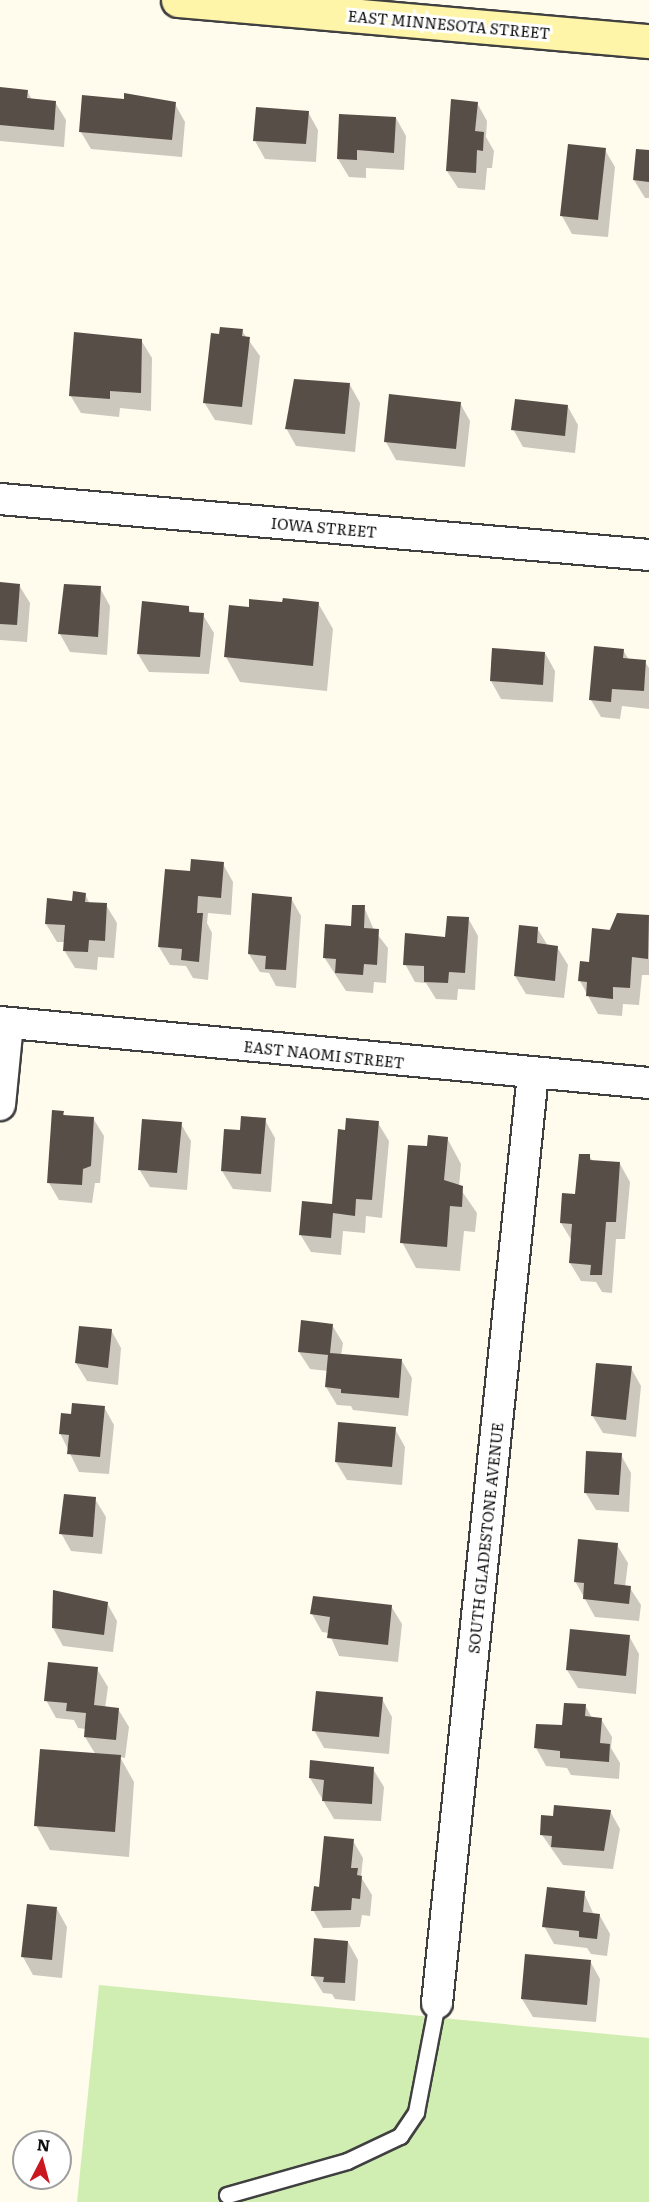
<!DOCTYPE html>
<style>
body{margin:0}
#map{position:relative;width:649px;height:2202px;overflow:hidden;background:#fffbed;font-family:Literata,serif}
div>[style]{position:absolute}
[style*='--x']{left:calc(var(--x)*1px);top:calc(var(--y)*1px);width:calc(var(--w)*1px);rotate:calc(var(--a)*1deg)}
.green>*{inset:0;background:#d1eeb2}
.shadow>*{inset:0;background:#0003}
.building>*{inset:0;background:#574e48}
.roads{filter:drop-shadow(2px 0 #404040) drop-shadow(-2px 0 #404040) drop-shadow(0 2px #404040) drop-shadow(0 -2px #404040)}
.lane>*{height:15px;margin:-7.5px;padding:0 7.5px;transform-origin:7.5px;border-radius:7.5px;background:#fff}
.street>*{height:30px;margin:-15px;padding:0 15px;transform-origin:15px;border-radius:15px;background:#fff}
.secondary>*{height:33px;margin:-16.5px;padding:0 16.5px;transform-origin:16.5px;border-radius:16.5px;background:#fff5a8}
span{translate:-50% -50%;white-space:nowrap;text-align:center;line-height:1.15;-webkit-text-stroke:6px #fff;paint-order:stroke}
.street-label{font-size:15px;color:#0d0d0d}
.north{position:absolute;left:12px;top:2130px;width:60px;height:60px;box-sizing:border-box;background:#fff;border:2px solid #9e9e9e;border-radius:50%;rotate:6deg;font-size:16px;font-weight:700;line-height:24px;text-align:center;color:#0d0d0d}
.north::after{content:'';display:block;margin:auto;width:21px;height:27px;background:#cb1720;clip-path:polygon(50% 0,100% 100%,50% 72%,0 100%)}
</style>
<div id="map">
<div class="green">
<i style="clip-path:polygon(99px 1985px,649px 2038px,649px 2202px,77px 2202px)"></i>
</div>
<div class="shadow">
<i style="clip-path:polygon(0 89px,27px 91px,32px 100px,55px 102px,66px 120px,64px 147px,0 141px)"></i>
<i style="clip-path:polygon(477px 103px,487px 121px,486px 137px,494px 151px,492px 168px,487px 168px,485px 190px,458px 188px,447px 171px)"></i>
<i style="clip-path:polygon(175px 104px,185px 122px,182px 157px,91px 149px,81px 132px)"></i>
<i style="clip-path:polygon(257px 109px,308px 112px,318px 130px,316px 162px,265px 159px,255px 141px)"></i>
<i style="clip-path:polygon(341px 115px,396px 118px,406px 136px,404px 170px,366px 168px,366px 178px,349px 177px,338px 159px)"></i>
<i style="clip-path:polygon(605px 150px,615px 167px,608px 237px,572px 234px,562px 216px)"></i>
<i style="clip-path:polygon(649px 151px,649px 198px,645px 198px,634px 180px)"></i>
<i style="clip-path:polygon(242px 331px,260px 356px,252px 425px,215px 420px,204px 402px,221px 336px)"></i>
<i style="clip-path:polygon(141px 340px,152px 358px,151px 411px,120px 408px,119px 417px,81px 413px,70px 395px)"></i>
<i style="clip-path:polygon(350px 385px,360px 403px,355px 452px,296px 446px,286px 428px)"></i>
<i style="clip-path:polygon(460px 403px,470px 421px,465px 467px,396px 460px,386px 442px)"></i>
<i style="clip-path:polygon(568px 407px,578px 425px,575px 453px,523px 447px,513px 429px)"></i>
<i style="clip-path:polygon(0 584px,19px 585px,30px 603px,27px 642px,0 640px)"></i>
<i style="clip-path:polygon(100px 588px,110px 606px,107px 655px,70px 652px,60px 634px)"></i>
<i style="clip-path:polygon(318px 603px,333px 629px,327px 691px,240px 682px,226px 657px,284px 604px)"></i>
<i style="clip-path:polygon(188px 608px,192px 614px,203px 615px,214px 633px,209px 674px,149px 672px,138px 654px)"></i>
<i style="clip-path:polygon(623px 650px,629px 660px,645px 662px,649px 668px,649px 709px,622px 706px,620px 719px,601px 717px,591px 700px)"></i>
<i style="clip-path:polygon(545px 653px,555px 671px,553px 702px,501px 699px,491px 681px)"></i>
<i style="clip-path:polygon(223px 864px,233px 882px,231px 915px,208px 913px,207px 923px,212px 933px,208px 980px,193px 978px,186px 966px,170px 965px,159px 947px,191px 873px)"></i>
<i style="clip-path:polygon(85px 894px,90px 904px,106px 905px,117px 923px,114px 958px,98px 957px,97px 970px,75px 968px,64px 950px,65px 942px,57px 942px,46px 924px)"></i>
<i style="clip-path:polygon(291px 898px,301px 916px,296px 988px,276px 986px,269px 973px,260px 972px,249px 954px)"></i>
<i style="clip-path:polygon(364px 907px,374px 930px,388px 948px,386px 983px,374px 982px,373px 993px,346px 991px,324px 957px,352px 928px)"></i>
<i style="clip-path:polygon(618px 914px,649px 917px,649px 975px,642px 975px,639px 1005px,623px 1004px,622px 1016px,598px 1014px,580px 981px)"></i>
<i style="clip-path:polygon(468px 918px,478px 936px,475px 990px,458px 989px,457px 1000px,436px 999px,426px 983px,415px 982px,405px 964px,447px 938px)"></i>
<i style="clip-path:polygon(537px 928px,548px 946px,557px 947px,568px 965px,564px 998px,526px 994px,515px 976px)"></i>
<i style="clip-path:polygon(63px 1112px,65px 1116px,93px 1118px,104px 1136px,100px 1183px,95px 1183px,92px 1203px,59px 1200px,49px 1183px)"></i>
<i style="clip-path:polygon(265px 1120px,275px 1138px,271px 1192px,233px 1189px,222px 1171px,242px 1131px)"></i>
<i style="clip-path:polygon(378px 1123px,389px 1141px,382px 1218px,366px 1216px,365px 1233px,343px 1231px,341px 1255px,311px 1252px,300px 1234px,333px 1205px,347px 1131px)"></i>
<i style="clip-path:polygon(181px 1124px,191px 1141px,187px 1190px,150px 1187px,139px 1169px)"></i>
<i style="clip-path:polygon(447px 1138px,461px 1164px,459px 1187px,477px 1213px,475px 1232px,464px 1231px,460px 1271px,416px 1268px,402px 1242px,428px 1148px)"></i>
<i style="clip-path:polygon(589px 1156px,593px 1161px,620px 1164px,630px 1182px,625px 1239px,616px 1239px,612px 1293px,602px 1292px,596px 1282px,581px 1281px,570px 1263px,572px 1241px,561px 1223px,577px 1195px)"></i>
<i style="clip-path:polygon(332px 1325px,343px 1343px,341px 1356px,402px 1361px,412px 1378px,408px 1416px,353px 1410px,351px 1406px,337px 1405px,326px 1387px,328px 1371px,310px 1369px,299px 1352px)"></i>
<i style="clip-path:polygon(111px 1330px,121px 1348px,118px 1385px,87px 1381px,76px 1363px)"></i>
<i style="clip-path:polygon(631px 1368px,641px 1386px,636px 1437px,603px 1433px,592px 1415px)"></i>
<i style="clip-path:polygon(104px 1407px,114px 1425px,109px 1474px,79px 1472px,60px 1433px,72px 1416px)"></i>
<i style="clip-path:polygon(395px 1429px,405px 1447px,402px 1485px,347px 1480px,336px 1462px)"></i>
<i style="clip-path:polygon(621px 1455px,631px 1473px,629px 1512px,596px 1510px,585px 1492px)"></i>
<i style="clip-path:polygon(95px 1499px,106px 1517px,102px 1554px,71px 1551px,61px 1533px)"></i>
<i style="clip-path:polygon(617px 1545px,628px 1563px,625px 1587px,630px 1588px,641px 1605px,639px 1621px,595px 1617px,575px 1581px)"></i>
<i style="clip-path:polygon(107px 1603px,117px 1621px,113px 1652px,63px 1646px,53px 1628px)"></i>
<i style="clip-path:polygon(391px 1606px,402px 1624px,398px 1662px,339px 1656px,329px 1633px,322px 1632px,312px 1614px)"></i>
<i style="clip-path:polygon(629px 1636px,639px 1654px,636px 1694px,578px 1688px,567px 1670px)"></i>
<i style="clip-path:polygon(97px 1669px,108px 1687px,105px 1708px,118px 1709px,129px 1727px,125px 1758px,120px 1757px,134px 1782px,129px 1857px,50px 1850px,36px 1825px,96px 1755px,85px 1737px,86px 1729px,78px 1728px,74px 1720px,56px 1718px,46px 1700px)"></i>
<i style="clip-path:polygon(382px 1699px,392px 1717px,389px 1754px,324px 1748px,314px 1730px)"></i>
<i style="clip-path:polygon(585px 1705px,592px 1718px,601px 1719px,612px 1737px,611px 1748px,620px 1763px,619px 1779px,571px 1775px,567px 1768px,546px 1766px,536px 1748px)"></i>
<i style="clip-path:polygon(373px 1769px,384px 1787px,381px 1821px,334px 1819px,310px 1778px)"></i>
<i style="clip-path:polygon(610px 1811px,620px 1829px,613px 1869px,563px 1865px,542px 1835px,554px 1818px)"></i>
<i style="clip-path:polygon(353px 1841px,363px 1858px,361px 1877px,372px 1895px,370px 1916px,362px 1915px,360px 1927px,323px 1928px,313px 1910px,320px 1889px)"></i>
<i style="clip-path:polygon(584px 1893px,594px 1915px,600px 1916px,610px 1934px,607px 1956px,591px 1954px,587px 1948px,554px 1944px,544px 1926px)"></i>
<i style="clip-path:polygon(57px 1909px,67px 1927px,62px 1978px,33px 1975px,23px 1957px)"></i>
<i style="clip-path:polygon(348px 1942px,358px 1960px,355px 2001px,335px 1999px,332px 1994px,323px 1993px,312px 1975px)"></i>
<i style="clip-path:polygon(590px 1961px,600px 1979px,596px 2022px,533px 2017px,522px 1999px)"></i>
</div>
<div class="building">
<i style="clip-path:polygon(0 87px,28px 90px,27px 98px,56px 101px,54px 130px,0 125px)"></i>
<i style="clip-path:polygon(124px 93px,176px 102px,172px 140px,79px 132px,82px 95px,124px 99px)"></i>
<i style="clip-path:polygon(451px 99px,478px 102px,475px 131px,484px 132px,483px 151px,477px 150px,476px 173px,446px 171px)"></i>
<i style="clip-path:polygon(256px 107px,309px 111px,306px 144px,253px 141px)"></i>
<i style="clip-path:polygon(339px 114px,396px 117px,394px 153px,357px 150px,357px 160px,337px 159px)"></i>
<i style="clip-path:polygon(568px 144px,606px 148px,598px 220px,560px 216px)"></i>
<i style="clip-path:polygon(636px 149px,649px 150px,649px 182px,633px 180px)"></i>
<i style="clip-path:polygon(220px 327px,243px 329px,242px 336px,250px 337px,242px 407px,203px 403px,211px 333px,219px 334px)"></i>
<i style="clip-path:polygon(74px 332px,142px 339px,141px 393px,110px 391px,110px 399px,69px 396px)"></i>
<i style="clip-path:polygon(294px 379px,350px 383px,345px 434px,285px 429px)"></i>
<i style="clip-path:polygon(389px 394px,461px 402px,456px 449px,384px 442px)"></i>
<i style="clip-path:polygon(515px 399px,568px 405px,565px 436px,511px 430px)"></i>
<i style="clip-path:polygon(0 582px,20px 584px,17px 625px,0 624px)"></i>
<i style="clip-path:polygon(64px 584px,101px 586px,98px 637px,58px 634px)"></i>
<i style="clip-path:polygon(283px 598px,319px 602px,313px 666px,224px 657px,229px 605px,249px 607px,249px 599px,282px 602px)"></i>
<i style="clip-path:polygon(142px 601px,189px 606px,189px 612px,204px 613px,200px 657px,137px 654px)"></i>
<i style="clip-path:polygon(594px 646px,624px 649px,623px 658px,646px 660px,644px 691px,612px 689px,611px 702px,589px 700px)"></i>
<i style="clip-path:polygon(492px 648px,545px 652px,543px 685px,490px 681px)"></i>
<i style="clip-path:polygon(191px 859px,224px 862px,221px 898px,198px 896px,197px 913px,203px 913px,199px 962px,181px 960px,182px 949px,158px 947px,165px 869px,190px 871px)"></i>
<i style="clip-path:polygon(73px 891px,86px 893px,85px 902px,107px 903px,105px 941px,89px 940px,88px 952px,63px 951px,65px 925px,45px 924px,47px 898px,72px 901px)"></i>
<i style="clip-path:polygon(252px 893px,292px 897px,286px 970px,265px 969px,266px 956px,248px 954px)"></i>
<i style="clip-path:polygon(352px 905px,365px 905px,364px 928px,379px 929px,377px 965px,364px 964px,363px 975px,335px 973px,336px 959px,323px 958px,325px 924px,351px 926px)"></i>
<i style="clip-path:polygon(617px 913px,649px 915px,648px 959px,632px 957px,630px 988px,613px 987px,613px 999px,586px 996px,587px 982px,578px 981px,580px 961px,589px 962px,592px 928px,610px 930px)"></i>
<i style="clip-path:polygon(447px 916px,469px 917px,465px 973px,449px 972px,448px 983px,424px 982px,424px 966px,403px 965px,405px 933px,445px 937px)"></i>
<i style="clip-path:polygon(519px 925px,538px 927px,537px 943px,558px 946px,555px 981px,514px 976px)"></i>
<i style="clip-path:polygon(52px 1110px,64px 1111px,63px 1115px,94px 1117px,91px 1166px,83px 1169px,82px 1185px,47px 1183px)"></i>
<i style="clip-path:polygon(241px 1116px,266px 1118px,261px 1174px,221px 1171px,224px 1129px,240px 1130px)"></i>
<i style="clip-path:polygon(346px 1118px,379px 1121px,372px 1200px,356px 1199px,355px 1216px,333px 1213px,331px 1238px,299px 1235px,302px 1201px,332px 1204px,338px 1129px,345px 1130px)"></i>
<i style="clip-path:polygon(142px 1119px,182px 1122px,177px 1173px,138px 1170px)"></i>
<i style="clip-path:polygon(428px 1135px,448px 1137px,444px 1180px,463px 1186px,462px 1207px,450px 1206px,447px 1247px,400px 1243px,408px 1145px,427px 1146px)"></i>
<i style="clip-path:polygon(579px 1154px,590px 1154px,590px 1160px,620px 1162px,616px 1222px,606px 1222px,602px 1275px,590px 1275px,591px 1265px,569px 1263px,572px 1224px,560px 1223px,562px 1193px,575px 1194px)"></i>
<i style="clip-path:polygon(301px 1320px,333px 1324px,330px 1353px,402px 1359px,399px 1398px,341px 1393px,341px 1389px,325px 1387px,328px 1355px,298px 1352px)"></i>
<i style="clip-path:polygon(79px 1326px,112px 1329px,108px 1368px,75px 1363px)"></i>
<i style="clip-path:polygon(596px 1363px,632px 1366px,626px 1420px,591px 1416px)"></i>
<i style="clip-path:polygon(72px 1403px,105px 1406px,100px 1457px,67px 1454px,69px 1435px,59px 1434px,61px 1413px,71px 1414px)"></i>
<i style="clip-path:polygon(338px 1422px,396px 1427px,392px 1467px,335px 1462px)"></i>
<i style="clip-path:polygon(586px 1451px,622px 1453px,619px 1495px,584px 1493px)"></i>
<i style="clip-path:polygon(64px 1494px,96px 1497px,93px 1537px,59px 1534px)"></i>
<i style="clip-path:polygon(578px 1539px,618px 1543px,614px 1584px,631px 1586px,629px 1604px,583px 1599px,584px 1583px,574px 1582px)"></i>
<i style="clip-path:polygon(53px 1590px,108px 1602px,104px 1635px,52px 1628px)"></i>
<i style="clip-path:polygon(313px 1596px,392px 1605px,388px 1645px,327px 1638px,330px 1617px,310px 1614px)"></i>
<i style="clip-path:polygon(570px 1629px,630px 1635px,626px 1676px,566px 1670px)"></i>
<i style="clip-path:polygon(48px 1662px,98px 1667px,94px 1705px,119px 1708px,116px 1740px,84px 1737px,86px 1713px,66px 1711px,67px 1703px,44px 1701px)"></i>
<i style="clip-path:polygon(316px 1691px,383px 1697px,379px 1737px,312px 1731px)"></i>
<i style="clip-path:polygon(564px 1703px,586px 1704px,585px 1716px,602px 1718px,600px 1743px,610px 1744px,609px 1762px,560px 1758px,560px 1751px,534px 1748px,536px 1724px,562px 1725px)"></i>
<i style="clip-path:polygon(40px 1749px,121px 1755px,115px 1832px,34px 1826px)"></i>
<i style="clip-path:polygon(310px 1760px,374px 1767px,372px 1804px,322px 1801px,324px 1780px,309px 1778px)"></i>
<i style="clip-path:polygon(554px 1805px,611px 1810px,604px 1851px,551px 1847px,552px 1836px,540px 1835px,541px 1815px,553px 1816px)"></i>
<i style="clip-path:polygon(324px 1836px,354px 1839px,351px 1868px,358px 1868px,357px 1875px,362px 1876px,360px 1899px,352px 1898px,351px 1910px,311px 1911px,314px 1886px,319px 1887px)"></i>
<i style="clip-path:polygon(547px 1887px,585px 1891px,583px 1912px,600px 1914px,597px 1939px,579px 1937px,579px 1931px,542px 1927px)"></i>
<i style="clip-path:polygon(27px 1904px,57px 1907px,52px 1960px,21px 1957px)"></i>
<i style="clip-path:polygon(314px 1938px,348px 1941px,345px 1983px,323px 1982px,324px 1977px,311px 1976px)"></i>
<i style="clip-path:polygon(525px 1954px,591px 1960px,587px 2005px,521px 1999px)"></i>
</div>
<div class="roads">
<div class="lane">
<i style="--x:227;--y:2195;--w:125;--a:-15.8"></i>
<i style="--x:347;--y:2161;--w:59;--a:-25.3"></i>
<i style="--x:400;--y:2136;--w:29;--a:-56"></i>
<i style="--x:416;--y:2112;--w:111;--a:-79.1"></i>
</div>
<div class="street">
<i style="--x:0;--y:499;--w:651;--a:4.93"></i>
<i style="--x:0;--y:1022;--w:652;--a:5.37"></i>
<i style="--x:0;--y:1105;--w:82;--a:-84.4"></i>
<i style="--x:437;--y:2003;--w:934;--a:-84.1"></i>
</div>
<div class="secondary">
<i style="--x:178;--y:0;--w:473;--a:5"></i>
</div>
</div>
<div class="street-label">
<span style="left:449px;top:24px;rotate:5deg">EAST MINNESOTA STREET</span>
<span style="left:324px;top:527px;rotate:5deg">IOWA STREET</span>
<span style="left:324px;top:1054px;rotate:6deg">EAST NAOMI STREET</span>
<span style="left:485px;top:1538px;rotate:-84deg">SOUTH GLADESTONE AVENUE</span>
</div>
<div class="north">N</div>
</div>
